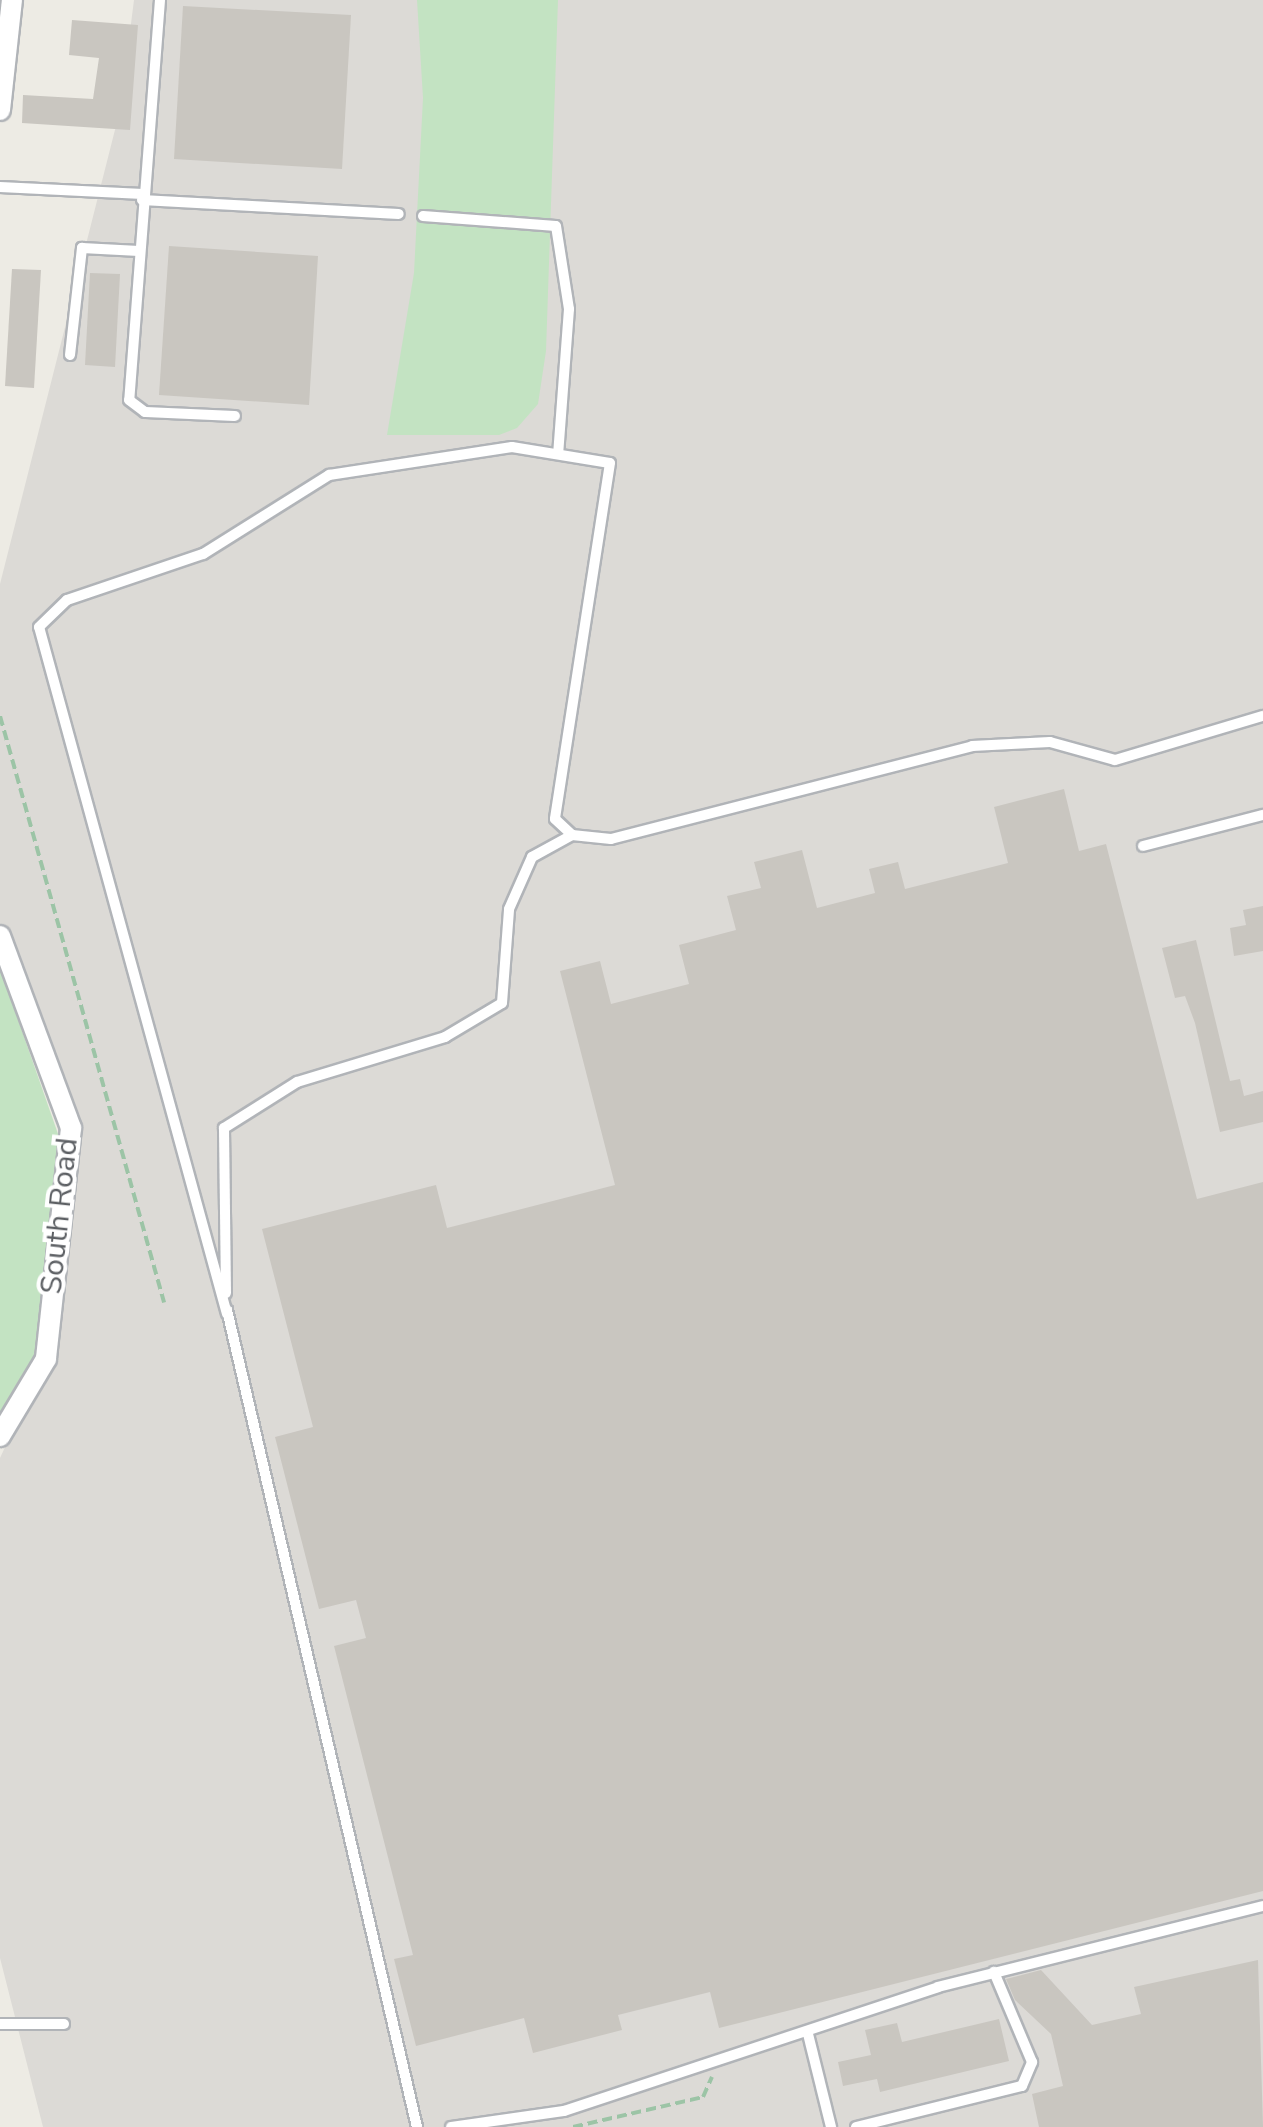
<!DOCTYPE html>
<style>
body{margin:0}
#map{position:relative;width:1263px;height:2127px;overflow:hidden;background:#edebe4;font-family:"Nunito Sans",sans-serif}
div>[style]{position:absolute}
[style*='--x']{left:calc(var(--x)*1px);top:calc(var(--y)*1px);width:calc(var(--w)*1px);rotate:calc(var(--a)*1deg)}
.industrial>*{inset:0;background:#dcdad6}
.green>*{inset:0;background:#c3e3c2}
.building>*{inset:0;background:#c9c6c0}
.path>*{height:4px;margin-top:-2px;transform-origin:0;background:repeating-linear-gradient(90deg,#9cc4a6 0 10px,transparent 0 15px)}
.roads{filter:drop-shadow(2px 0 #b1b4b8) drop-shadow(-2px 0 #b1b4b8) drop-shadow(0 2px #b1b4b8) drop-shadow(0 -2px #b1b4b8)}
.lane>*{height:10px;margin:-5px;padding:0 5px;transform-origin:5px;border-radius:5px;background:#fff}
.street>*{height:20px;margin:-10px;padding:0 10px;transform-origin:10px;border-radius:10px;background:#fff}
span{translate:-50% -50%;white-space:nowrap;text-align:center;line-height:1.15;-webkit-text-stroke:8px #fff;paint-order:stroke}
.street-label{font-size:30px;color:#5c5f63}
</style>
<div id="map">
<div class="industrial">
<i style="clip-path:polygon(134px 0,1263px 0,1263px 2127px,43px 2127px,0 1958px,0 1458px,46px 1359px,71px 1128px,0 936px,0 584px,120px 110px)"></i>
</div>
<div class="green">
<i style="clip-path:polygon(417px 0,558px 0,546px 351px,538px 404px,517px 428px,499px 435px,387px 435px,414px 273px,423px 98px)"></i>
<i style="clip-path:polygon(0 968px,64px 1151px,46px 1359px,0 1436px)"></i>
</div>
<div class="building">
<i style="clip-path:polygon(183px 6px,351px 15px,342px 169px,174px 159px)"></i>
<i style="clip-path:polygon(72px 20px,138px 25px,130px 130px,22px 123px,23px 95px,93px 99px,99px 58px,69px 55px)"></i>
<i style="clip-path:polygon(169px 246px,318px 256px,309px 405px,159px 395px)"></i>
<i style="clip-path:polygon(12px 269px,41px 270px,34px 388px,5px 386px)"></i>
<i style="clip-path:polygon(90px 273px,120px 274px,115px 367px,85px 365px)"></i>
<i style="clip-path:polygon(1064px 789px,1079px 851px,1106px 844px,1197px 1199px,1263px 1182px,1263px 1891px,719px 2028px,710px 1992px,618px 2015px,622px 2030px,533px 2053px,524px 2018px,416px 2046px,394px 1959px,413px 1955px,334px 1646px,366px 1638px,356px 1600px,319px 1609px,275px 1437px,313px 1427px,262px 1229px,436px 1185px,447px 1228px,615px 1185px,560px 971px,600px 961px,611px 1004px,689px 984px,679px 945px,736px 930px,727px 896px,761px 888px,754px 862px,802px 850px,817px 908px,875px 893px,869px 869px,898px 862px,905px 889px,1008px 863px,994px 807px)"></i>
<i style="clip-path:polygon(1263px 906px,1263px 951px,1234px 956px,1230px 928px,1246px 925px,1243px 910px)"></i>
<i style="clip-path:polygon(1196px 940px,1230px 1081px,1240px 1079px,1244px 1096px,1263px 1091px,1263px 1122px,1220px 1132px,1195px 1023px,1185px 996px,1175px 998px,1162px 948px)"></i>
<i style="clip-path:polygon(1258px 1960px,1263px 2127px,1039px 2127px,1032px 2094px,1063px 2086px,1051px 2034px,1015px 2000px,1006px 1979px,1041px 1970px,1092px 2025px,1141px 2014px,1134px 1987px)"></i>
<i style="clip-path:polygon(999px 2019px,1009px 2061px,880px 2092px,877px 2079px,843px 2086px,838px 2062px,871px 2055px,865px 2030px,897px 2023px,902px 2042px)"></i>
</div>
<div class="path">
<i style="--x:0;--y:716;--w:609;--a:74.37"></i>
<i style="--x:573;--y:2127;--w:133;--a:-13"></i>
<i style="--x:703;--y:2097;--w:22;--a:-66"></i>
</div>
<div class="roads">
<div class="lane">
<i style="--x:160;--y:0;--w:401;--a:94.4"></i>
<i style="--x:129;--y:400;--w:20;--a:37"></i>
<i style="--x:145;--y:412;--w:90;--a:2.5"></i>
<i style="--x:0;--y:187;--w:143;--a:2.8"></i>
<i style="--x:142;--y:200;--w:257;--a:3.1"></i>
<i style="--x:423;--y:216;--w:133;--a:4.3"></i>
<i style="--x:556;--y:226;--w:84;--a:81.1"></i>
<i style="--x:569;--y:309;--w:145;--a:94.3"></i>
<i style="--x:70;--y:355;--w:108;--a:-83.6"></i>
<i style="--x:82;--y:248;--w:57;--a:3"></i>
<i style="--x:1143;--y:846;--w:124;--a:-14.5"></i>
<i style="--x:226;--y:1293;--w:165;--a:-90.7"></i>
<i style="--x:224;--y:1128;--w:86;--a:-32.2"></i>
<i style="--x:297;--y:1082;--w:155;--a:-16.9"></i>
<i style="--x:445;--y:1037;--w:66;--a:-30.8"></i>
<i style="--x:502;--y:1003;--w:94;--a:-85.7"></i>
<i style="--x:509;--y:909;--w:57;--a:-66.1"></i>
<i style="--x:532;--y:857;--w:46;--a:-28.8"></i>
<i style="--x:227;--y:1310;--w:839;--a:76.91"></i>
<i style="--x:227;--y:1314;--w:712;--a:-105.3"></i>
<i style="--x:39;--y:627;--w:39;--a:-44"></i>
<i style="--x:67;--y:600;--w:144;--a:-18.7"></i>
<i style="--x:203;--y:554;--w:149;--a:-32.1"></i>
<i style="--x:329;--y:475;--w:185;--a:-8.7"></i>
<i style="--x:512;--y:447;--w:99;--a:9.3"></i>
<i style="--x:610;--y:463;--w:360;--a:98.8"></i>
<i style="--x:555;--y:819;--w:23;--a:43"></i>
<i style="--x:572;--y:835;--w:39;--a:6"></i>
<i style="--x:611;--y:839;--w:373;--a:-14.4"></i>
<i style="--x:972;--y:746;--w:78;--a:-2.9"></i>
<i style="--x:1050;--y:742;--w:67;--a:15.5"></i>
<i style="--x:1115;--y:760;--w:154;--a:-16.6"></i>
<i style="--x:0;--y:2024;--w:64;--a:0"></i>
<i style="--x:808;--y:2034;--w:96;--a:76.1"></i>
<i style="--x:451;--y:2127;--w:114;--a:-8.1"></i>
<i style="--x:564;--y:2111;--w:394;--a:-18.3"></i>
<i style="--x:938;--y:1987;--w:335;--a:-14"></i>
<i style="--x:856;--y:2127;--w:171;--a:-13.9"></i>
<i style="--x:1022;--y:2086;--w:26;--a:-67"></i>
<i style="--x:1032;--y:2062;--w:98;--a:-112.9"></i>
</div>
<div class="street">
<i style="--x:0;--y:110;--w:111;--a:-83.8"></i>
<i style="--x:0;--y:936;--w:205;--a:69.7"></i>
<i style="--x:71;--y:1128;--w:232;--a:96.2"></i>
<i style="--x:46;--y:1359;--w:90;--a:120.9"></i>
</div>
</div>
<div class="street-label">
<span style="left:60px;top:1216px;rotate:-84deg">South Road</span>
</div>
</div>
